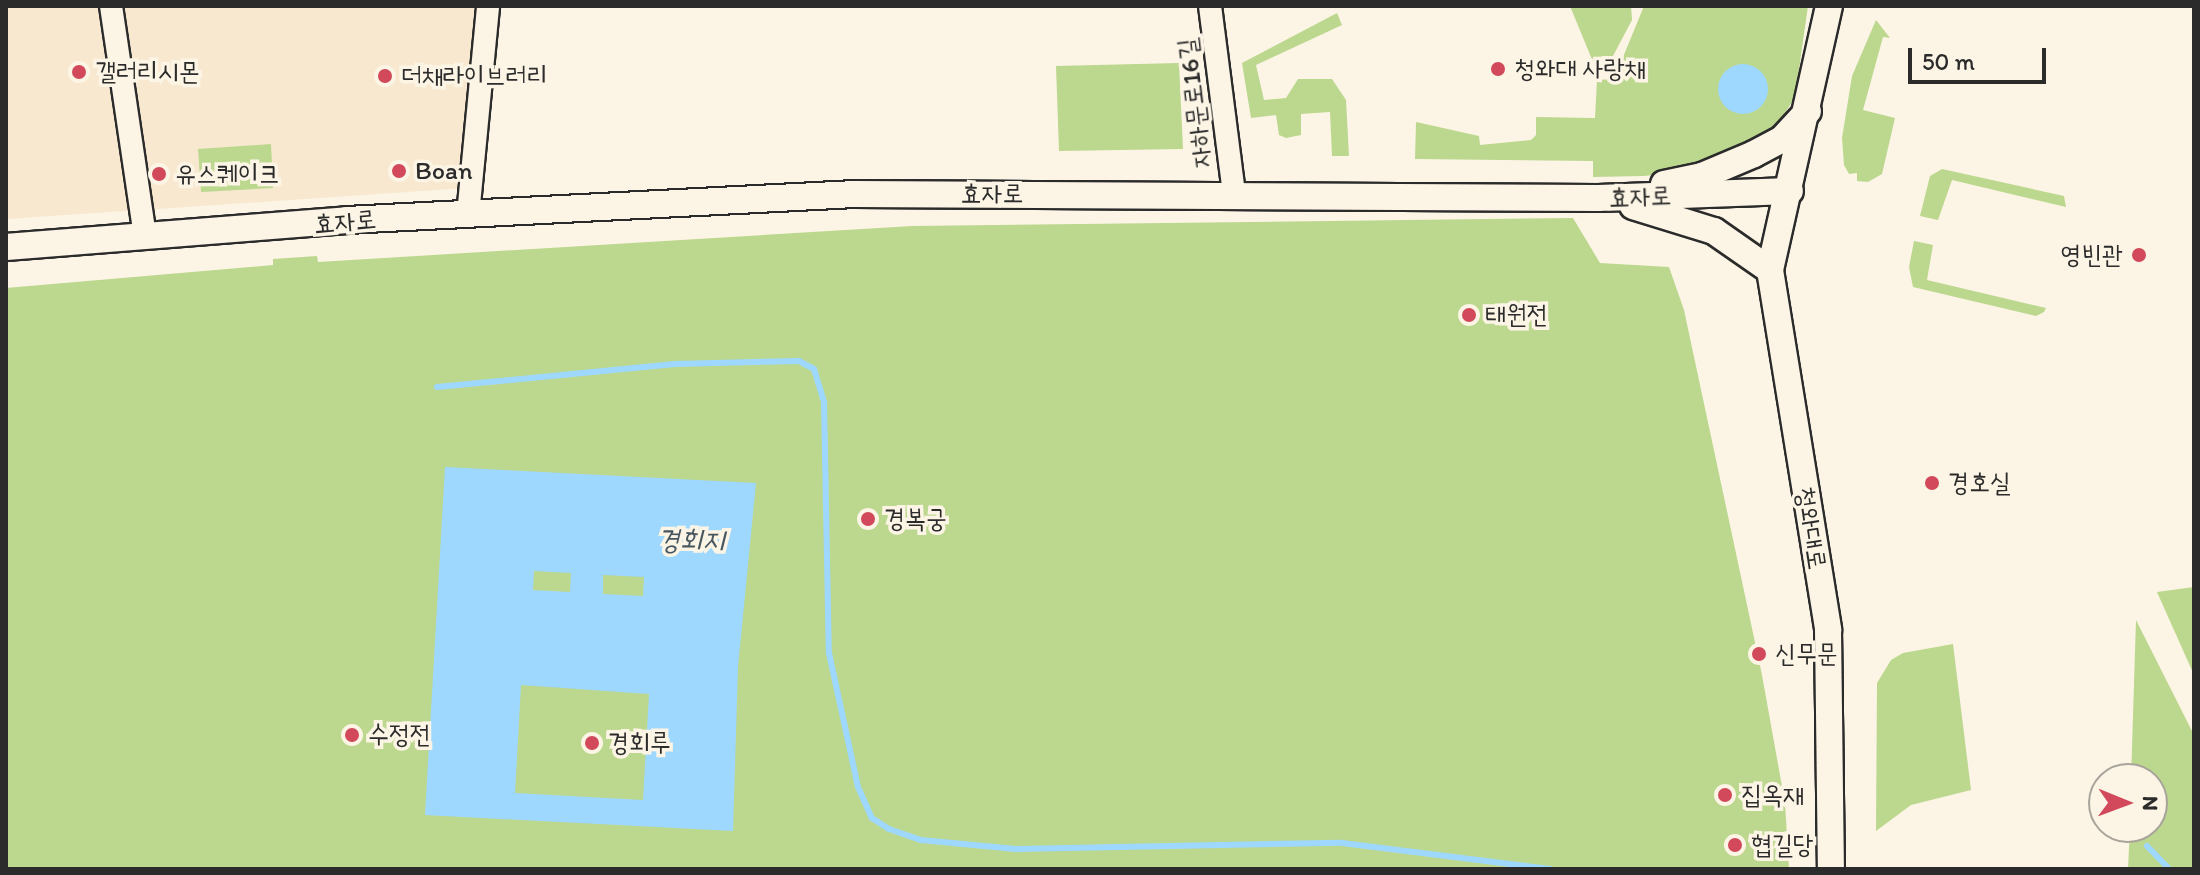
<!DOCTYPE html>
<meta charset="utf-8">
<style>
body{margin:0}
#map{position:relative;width:2200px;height:875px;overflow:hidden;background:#fcf5e5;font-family:Itim,"Poor Story",sans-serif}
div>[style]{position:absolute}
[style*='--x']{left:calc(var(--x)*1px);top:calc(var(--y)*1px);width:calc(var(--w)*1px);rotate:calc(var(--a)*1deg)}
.built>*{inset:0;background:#f8e8d0}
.green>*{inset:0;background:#bcd78e}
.water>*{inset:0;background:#9ed8ff}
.round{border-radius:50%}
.stream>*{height:6px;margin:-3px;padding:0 3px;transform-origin:3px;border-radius:3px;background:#9ed8ff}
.roads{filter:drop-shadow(2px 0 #2b2b2b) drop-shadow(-2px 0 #2b2b2b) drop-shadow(0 2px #2b2b2b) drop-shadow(0 -2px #2b2b2b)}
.minor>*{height:22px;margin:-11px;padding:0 11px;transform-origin:11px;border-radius:11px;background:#fcf5e5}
.tertiary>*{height:26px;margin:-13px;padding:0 13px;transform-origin:13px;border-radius:13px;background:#fcf5e5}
.dots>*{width:22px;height:22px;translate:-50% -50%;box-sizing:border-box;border:4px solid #fcf5e5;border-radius:50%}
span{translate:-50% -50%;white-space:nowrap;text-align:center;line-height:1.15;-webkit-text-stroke:7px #fcf5e5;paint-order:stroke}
.poi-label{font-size:26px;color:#2b2b2b}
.left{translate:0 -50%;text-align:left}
.right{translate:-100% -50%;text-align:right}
.street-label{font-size:26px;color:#2b2b2b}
.water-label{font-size:28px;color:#485660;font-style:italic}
.frame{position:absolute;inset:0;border:8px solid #2b2b2b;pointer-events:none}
.north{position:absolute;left:2088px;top:763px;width:80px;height:80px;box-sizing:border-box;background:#fcf5e5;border:2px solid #a8a49b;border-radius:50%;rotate:91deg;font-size:22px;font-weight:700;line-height:32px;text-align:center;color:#2b2b2b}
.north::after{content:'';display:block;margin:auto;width:28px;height:36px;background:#d1495b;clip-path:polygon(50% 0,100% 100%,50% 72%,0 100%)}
.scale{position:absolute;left:1908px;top:48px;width:138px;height:36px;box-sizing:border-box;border:4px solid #2b2b2b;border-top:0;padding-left:10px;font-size:24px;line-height:28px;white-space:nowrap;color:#2b2b2b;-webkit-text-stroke:6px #fcf5e5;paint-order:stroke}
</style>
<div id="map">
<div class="built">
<i style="clip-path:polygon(6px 6px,110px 6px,140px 210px,6px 219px)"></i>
<i style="clip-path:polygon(112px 6px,483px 6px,466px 188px,144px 210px,125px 72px,141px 67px,125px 70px)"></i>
</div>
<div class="green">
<i style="clip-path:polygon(1570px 6px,1631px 6px,1632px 20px,1613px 56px,1593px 62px)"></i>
<i style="clip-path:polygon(1644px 6px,1808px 6px,1795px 97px,1770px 137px,1697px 171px,1643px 176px,1593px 177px,1593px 161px,1415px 159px,1416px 122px,1479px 136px,1480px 145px,1531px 140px,1536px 135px,1536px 117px,1595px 118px,1597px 80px,1614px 79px)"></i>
<i style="clip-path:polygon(1337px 13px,1342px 25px,1256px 65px,1264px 100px,1286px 98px,1298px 79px,1332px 79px,1346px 100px,1349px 156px,1332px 156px,1330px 112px,1301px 114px,1301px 135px,1286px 138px,1279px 135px,1276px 115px,1251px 118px,1242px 63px)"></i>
<i style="clip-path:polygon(1876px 20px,1890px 38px,1883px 37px,1863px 110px,1895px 118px,1882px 174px,1868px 182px,1857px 181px,1857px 173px,1849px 174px,1844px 165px,1842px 138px,1852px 76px)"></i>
<i style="clip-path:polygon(1179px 63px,1183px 149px,1059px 151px,1056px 66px)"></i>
<i style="clip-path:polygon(271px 144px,273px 188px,201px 192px,198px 149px)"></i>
<i style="clip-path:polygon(1942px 169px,2064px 196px,2066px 207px,1952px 180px,1938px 220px,1920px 216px,1930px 176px)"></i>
<i style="clip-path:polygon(1573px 218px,1600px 263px,1669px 267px,1684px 310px,1762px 675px,1785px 803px,1789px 869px,6px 869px,6px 288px,273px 265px,273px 259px,317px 256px,318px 262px,912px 226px)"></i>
<i style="clip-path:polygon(1914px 241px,1933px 245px,1927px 280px,2046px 308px,2044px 312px,2036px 316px,1913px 287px,1909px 267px)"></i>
<i style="clip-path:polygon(2194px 587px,2194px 675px,2157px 592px)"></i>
<i style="clip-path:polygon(2136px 620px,2194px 735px,2194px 869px,2128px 869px,2130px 827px,2152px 827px,2152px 779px,2131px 779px)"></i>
<i style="clip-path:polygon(1953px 644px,1971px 790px,1911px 805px,1876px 831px,1877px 683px,1891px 660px,1903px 653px)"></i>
</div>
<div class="water">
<i class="round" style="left:1718px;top:64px;width:50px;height:50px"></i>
<i style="clip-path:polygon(evenodd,445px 467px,756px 483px,738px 667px,733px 831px,425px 815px,445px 467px,534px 571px,571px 573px,570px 592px,533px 590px,534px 571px,445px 467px,603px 575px,644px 577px,643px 596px,603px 594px,603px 575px,445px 467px,521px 685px,649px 694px,643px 800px,515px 793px,521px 685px)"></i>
</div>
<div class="stream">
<i style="--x:437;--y:387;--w:239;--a:-5.5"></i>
<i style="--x:675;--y:364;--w:124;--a:-1.4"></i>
<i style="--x:799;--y:361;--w:17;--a:28"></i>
<i style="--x:814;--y:369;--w:34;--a:73"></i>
<i style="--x:824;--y:402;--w:251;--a:88.9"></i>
<i style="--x:829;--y:653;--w:137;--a:77.8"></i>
<i style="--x:858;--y:787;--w:34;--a:66"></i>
<i style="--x:872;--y:818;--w:20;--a:33"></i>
<i style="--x:889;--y:829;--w:34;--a:19"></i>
<i style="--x:921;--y:840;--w:95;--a:5.4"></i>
<i style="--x:1016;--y:849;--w:326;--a:-1.1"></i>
<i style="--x:1342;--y:843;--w:210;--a:7.1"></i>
<i style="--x:2147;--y:846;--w:32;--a:46"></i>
</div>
<div class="roads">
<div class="minor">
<i style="--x:111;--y:6;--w:232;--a:81.6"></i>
<i style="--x:1210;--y:6;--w:190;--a:82.7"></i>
<i style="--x:468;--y:215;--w:210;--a:-84.5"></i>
</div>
<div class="tertiary">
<i style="--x:1829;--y:6;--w:271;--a:102.6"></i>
<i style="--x:1770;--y:270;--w:365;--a:80.8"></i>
<i style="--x:1828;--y:630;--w:239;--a:89.3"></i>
<i style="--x:1664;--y:184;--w:39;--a:-12"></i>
<i style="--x:1702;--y:176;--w:56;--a:-22.9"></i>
<i style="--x:1754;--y:154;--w:32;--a:-28"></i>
<i style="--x:1782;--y:139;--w:38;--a:-47"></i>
<i style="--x:1633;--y:206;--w:85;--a:17.2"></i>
<i style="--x:1714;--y:231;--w:68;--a:34.9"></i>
<i style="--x:6;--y:247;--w:342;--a:-4.5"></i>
<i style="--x:347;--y:220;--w:509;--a:-2.93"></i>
<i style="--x:855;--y:194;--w:743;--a:0.31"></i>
<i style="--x:1598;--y:198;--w:192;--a:-2.1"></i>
</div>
</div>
<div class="dots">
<i style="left:1498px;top:69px;background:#d1495b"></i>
<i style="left:79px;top:72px;background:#d1495b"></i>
<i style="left:385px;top:76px;background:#d1495b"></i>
<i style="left:399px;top:171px;background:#d1495b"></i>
<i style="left:159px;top:174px;background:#d1495b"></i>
<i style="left:2139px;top:255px;background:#d1495b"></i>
<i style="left:1469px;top:315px;background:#d1495b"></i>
<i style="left:1932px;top:483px;background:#d1495b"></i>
<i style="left:868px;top:519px;background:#d1495b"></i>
<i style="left:1759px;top:654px;background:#d1495b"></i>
<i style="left:352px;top:735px;background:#d1495b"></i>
<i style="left:592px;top:743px;background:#d1495b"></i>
<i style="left:1725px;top:795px;background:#d1495b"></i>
<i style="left:1735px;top:845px;background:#d1495b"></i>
</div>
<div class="poi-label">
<span class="left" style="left:1514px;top:69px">청와대 사랑채</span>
<span class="left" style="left:95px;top:72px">갤러리시몬</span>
<span class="left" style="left:401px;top:76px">더채라이브러리</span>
<span class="left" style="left:415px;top:171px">Boan</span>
<span class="left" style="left:175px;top:174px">유스퀘이크</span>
<span class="right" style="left:2123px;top:255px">영빈관</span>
<span class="left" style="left:1485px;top:315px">태원전</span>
<span class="left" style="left:1948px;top:483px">경호실</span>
<span class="left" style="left:884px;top:519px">경복궁</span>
<span class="left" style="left:1775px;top:654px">신무문</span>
<span class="left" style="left:368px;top:735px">수정전</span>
<span class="left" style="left:608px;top:743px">경회루</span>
<span class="left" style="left:1741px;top:795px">집옥재</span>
<span class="left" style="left:1751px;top:845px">협길당</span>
</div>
<div class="street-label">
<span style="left:1195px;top:103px;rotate:-97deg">자하문로16길</span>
<span style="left:992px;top:194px">효자로</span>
<span style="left:1640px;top:197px;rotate:-2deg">효자로</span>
<span style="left:345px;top:222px;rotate:-5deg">효자로</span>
<span style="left:1811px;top:528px;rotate:81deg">청와대로</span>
</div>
<div class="water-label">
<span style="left:691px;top:539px">경회지</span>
</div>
<div class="frame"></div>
<div class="north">N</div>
<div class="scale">50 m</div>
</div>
